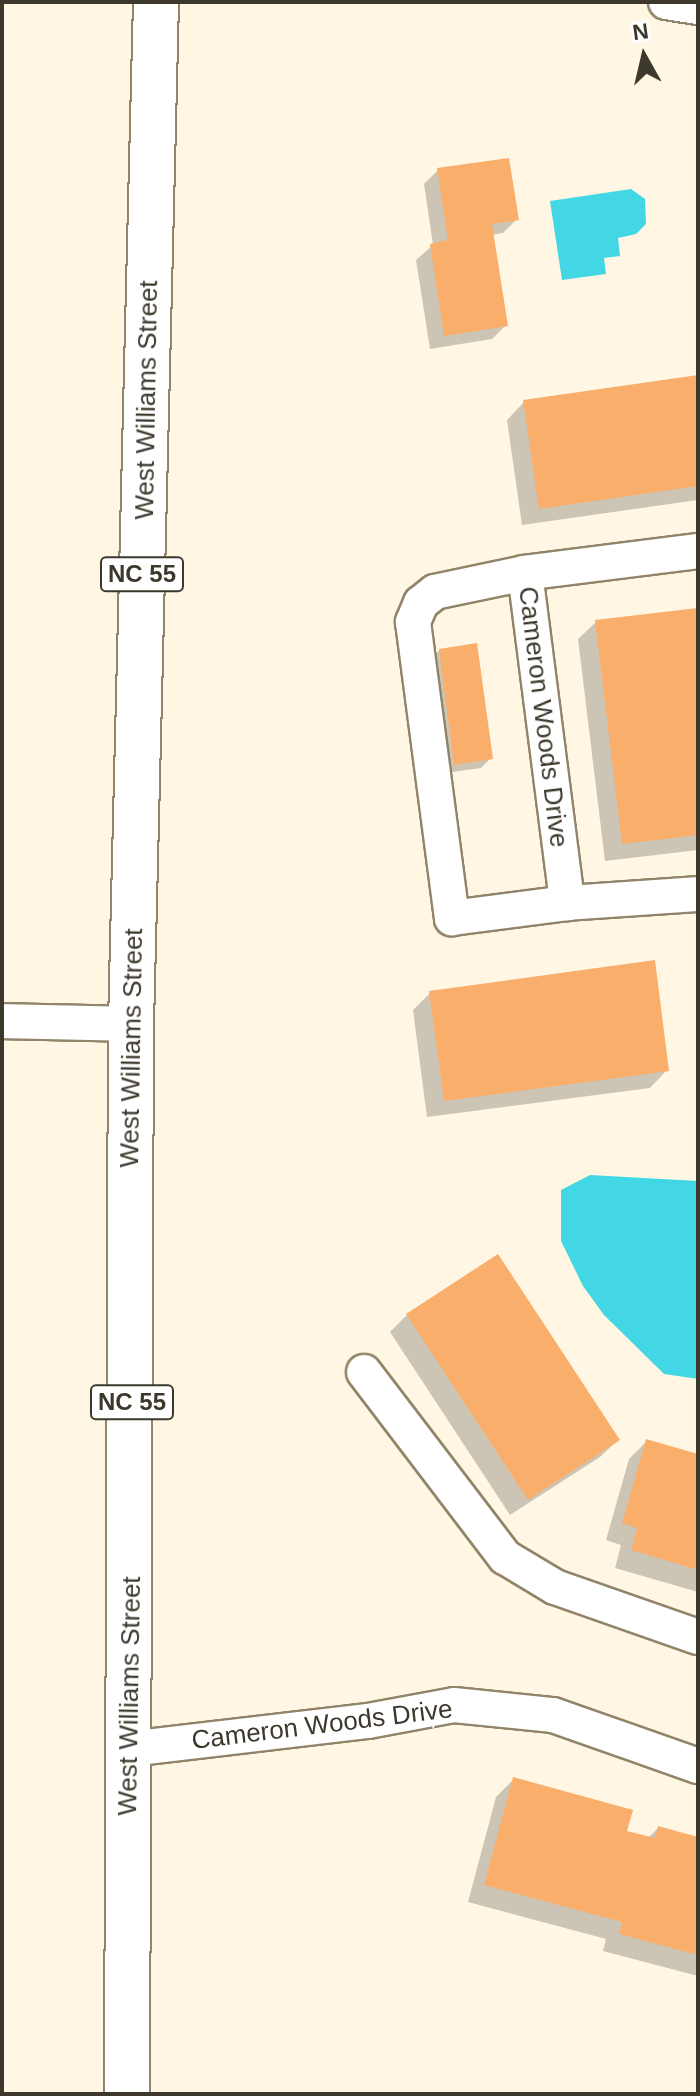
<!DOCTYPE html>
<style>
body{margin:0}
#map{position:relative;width:700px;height:2096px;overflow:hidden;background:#fff7e4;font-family:Arial,sans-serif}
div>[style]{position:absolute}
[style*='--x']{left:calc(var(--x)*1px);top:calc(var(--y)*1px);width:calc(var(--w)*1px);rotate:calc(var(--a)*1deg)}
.water>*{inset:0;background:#43d6e5}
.shadow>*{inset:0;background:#0003}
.building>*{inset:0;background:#faae6b}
.roads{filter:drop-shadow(2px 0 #918468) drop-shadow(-2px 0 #918468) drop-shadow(0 2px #918468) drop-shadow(0 -2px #918468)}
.street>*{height:34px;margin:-17px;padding:0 17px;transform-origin:17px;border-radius:17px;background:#fff}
.primary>*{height:44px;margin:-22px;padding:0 22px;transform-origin:22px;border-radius:22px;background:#fff}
span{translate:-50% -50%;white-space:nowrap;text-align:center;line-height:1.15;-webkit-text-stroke:7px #fff;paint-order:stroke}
.shield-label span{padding:2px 6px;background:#fff;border:2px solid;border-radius:6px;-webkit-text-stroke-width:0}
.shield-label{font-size:24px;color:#3d382c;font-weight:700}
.street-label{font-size:26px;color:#3d382c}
.frame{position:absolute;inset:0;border:4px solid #3d382c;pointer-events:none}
.north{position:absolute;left:604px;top:16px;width:80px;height:80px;-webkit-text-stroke:6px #fff;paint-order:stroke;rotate:352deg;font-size:22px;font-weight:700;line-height:32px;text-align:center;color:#3d382c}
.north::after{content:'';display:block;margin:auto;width:28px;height:36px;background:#3d382c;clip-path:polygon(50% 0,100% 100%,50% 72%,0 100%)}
</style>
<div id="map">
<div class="water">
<i style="clip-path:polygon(631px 189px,645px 199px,646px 224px,636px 234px,618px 238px,620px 256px,604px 258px,606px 274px,562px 280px,550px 201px)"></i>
<i style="clip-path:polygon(590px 1175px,698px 1181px,698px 1379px,664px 1374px,604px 1315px,583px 1286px,561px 1241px,561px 1190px)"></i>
</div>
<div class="shadow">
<i style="clip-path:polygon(438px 170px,517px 219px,503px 233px,492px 235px,506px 325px,492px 339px,430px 349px,416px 260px,433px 245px,424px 184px)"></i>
<i style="clip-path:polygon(698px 377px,698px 500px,522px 525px,507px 420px,524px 402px)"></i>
<i style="clip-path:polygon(698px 610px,698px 850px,605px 861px,578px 639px,596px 622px)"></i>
<i style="clip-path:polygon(440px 650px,491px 758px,481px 768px,445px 773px,430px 660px)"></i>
<i style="clip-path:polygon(430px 993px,667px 1070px,650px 1088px,427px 1117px,413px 1010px)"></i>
<i style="clip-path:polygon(407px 1315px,618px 1440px,600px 1457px,510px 1515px,390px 1332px)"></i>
<i style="clip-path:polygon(647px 1441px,698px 1456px,698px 1592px,615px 1568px,621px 1545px,606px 1540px,629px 1459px)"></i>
<i style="clip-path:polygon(514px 1779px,625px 1833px,648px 1838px,658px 1828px,698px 1839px,698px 1976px,603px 1951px,606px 1939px,468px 1902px,496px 1797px)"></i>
</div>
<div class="building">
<i style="clip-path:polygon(509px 158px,519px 220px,492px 224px,508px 326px,444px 336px,430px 244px,448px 240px,437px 168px)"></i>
<i style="clip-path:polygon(698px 375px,698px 486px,539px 509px,523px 400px)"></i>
<i style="clip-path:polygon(698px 608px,698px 835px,622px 844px,595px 620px)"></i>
<i style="clip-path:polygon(477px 643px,493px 759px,454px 765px,439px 649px)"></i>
<i style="clip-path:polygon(655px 960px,669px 1071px,444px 1101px,429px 991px)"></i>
<i style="clip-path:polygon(498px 1254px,620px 1440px,528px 1500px,406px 1314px)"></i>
<i style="clip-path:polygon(646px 1439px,698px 1454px,698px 1570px,631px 1550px,637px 1528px,622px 1523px)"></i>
<i style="clip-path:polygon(513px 1777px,633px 1810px,627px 1831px,655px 1838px,658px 1826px,698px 1837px,698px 1955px,619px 1934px,622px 1922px,484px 1885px)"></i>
</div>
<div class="roads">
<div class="street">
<i style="--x:666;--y:2;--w:32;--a:9"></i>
<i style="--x:698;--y:551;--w:174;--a:172.8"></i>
<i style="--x:525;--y:573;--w:333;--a:82.7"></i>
<i style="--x:567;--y:903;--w:131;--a:-3.9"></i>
<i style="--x:525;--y:573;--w:92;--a:168.1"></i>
<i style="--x:435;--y:592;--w:18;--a:142"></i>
<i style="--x:421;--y:603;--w:21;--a:113"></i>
<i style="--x:413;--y:622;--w:299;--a:82.5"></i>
<i style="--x:452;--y:918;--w:116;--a:-7.4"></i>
<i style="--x:2;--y:1021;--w:129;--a:1.3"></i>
<i style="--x:364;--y:1372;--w:233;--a:52.7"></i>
<i style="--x:505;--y:1557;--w:58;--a:31"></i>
<i style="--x:555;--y:1587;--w:151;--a:19.3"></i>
<i style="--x:129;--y:1749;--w:241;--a:-6.7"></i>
<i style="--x:368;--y:1721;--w:87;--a:-10.5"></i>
<i style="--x:454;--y:1705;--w:100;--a:5.8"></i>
<i style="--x:553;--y:1715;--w:154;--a:19.4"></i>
</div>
<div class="primary">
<i style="--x:127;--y:2094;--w:1070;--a:-89.79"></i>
<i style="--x:131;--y:1024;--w:1022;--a:-88.6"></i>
</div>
</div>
<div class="shield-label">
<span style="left:142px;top:574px">NC 55</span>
<span style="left:132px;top:1402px">NC 55</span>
</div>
<div class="street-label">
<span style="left:147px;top:400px;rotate:-89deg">West Williams Street</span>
<span style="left:543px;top:717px;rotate:83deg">Cameron Woods Drive</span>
<span style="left:132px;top:1048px;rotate:-89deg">West Williams Street</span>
<span style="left:130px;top:1696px;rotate:-89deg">West Williams Street</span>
<span style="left:322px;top:1725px;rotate:-7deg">Cameron Woods Drive</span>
</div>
<div class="frame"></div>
<div class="north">N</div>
</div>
